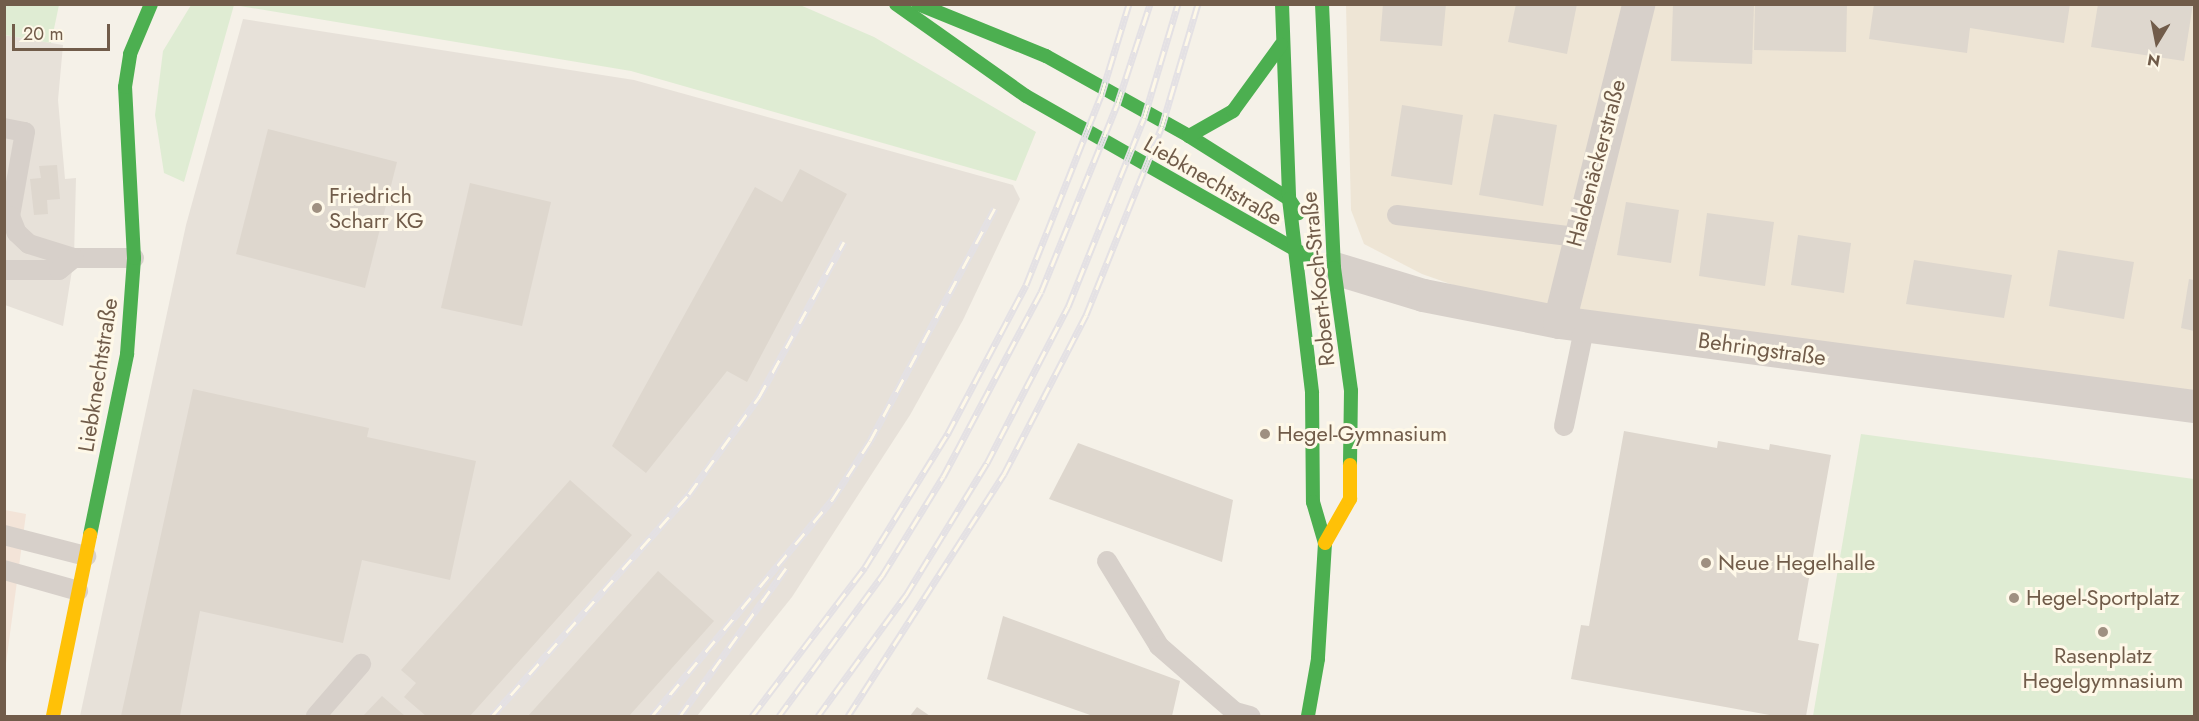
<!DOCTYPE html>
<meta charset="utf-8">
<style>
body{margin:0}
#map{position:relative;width:2199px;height:721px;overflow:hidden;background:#f5f1e8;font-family:Jost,sans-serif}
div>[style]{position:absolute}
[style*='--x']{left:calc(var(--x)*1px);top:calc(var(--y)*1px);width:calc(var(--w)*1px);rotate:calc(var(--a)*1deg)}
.residential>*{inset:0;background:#eee5d5}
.commercial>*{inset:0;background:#f3e4d8}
.industrial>*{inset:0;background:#e7e1d9}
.green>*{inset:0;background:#dfecd3}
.building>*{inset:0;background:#ded7ce}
.lane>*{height:20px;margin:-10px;padding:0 10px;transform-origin:10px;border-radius:10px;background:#d7d0ca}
.street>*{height:33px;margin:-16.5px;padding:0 16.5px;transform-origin:16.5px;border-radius:16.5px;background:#d7d0ca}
.fast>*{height:14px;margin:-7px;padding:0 7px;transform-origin:7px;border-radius:7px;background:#4caf50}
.slow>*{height:14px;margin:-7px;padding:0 7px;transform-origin:7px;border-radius:7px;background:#ffc107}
.rail>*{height:7px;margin-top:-3.5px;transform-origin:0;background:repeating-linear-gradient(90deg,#fef8e8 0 14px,#e4e1e4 0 28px);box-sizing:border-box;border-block:2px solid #e4e1e4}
.dots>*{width:16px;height:16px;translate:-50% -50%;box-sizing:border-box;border:3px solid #fef8e8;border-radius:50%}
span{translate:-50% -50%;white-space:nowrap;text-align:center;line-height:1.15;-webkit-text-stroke:6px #fef8e8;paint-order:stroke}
.street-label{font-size:22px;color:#715c4a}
.poi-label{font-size:22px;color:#715c4a}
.left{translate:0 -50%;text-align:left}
.frame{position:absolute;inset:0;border:6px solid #715c4a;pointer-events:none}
.north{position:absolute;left:2127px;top:12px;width:60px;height:60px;-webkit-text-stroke:4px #fef8e8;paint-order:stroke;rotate:190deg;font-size:16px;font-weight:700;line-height:24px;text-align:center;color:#715c4a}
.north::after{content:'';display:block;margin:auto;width:21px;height:27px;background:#715c4a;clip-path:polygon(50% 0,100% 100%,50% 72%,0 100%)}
.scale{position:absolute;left:12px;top:24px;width:98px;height:27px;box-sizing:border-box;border:3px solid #715c4a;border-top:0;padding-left:8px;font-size:18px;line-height:21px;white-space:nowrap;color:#715c4a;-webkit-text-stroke:4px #fef8e8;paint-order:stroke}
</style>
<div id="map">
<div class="residential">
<i style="clip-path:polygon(1346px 5px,2194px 5px,2194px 406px,1559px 322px,1422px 274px,1364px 244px,1351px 210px)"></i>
</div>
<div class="commercial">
<i style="clip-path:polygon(5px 510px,26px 514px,5px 671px)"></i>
</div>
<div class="industrial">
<i style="clip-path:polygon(243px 19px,634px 80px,1013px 185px,1020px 199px,963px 320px,910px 415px,792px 597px,697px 716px,80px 716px,186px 225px)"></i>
<i style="clip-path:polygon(4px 35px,63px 45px,58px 100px,65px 179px,76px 178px,74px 258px,63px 326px,5px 305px)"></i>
</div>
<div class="green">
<i style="clip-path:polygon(4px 5px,59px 5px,51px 43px,5px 35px)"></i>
<i style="clip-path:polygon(191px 5px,800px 5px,874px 37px,1036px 132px,1016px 181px,631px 71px,234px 5px,184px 182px,164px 173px,155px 115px,163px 51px)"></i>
<i style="clip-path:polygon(1861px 434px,2194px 479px,2194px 716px,1813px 716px)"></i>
</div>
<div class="building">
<i style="clip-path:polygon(1383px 4px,1446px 4px,1442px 46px,1380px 41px)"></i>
<i style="clip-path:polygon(1516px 4px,1577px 4px,1567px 54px,1508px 42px)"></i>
<i style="clip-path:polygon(1755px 4px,1847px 4px,1846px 52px,1754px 50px)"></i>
<i style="clip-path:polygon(1874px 4px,2070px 4px,2064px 43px,1970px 28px,1967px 53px,1869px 39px)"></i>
<i style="clip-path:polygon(2098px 4px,2193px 4px,2184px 61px,2091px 47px)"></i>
<i style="clip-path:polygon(1673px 5px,1754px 5px,1752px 64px,1671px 61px)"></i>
<i style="clip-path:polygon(1402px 105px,1463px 115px,1452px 185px,1391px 176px)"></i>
<i style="clip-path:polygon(1494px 114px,1557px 125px,1543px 206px,1479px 195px)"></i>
<i style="clip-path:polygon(268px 129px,397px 162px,365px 288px,236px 254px)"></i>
<i style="clip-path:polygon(57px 165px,60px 199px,47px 200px,48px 214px,34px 215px,30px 179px,41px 178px,39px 166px)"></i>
<i style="clip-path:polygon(800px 169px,847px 194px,747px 382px,727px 371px,646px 473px,612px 446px,755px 187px,782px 202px)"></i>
<i style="clip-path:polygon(470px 183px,551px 202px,522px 326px,441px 308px)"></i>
<i style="clip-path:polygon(1626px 202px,1679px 210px,1671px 263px,1617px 255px)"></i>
<i style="clip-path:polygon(1707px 213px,1774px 222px,1765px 286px,1699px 276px)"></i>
<i style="clip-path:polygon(1798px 235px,1851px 243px,1844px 293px,1791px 285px)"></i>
<i style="clip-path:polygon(2058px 250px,2134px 262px,2124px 319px,2049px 306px)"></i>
<i style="clip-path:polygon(1914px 260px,2012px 275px,2004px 318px,1906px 304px)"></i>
<i style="clip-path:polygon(2189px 279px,2194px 280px,2194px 331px,2181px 328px)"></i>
<i style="clip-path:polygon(193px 389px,369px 428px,367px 437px,476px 461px,450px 580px,362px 560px,343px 643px,200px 611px,180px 716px,121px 716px)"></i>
<i style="clip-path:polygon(1624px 431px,1717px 448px,1718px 441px,1769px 450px,1770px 444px,1831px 455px,1798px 640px,1819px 644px,1806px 716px,1775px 716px,1571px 679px,1581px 625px,1589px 626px)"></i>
<i style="clip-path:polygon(1078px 443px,1233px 500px,1222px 562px,1049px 499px)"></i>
<i style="clip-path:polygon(570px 480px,632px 535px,470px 716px,426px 716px,404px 697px,416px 683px,401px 670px)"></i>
<i style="clip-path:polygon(658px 571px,714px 621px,629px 716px,528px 716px)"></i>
<i style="clip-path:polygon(1003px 616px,1180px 681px,1172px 716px,1093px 716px,987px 679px)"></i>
<i style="clip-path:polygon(382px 696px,405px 716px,363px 716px)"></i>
<i style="clip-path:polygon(917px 707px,930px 716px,910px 716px)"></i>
</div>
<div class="lane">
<i style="--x:4;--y:128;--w:21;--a:11"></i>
<i style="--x:25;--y:132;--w:85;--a:100.1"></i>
<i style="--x:10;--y:216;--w:18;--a:68"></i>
<i style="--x:17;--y:233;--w:16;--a:43"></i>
<i style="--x:29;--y:244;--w:47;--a:17.3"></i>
<i style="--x:74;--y:258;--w:60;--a:0"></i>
<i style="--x:1397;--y:215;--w:180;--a:7"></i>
<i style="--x:4;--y:270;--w:55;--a:0"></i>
<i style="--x:59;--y:270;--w:19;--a:-39"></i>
<i style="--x:1564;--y:426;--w:103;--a:-78.3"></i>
<i style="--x:4;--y:535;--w:85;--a:14.4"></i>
<i style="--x:1107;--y:561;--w:100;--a:58.5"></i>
<i style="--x:1159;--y:646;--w:101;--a:41"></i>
<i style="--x:1235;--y:712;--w:16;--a:15"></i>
<i style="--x:4;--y:570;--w:77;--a:15.8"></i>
<i style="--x:316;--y:716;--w:69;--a:-49.1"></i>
</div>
<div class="street">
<i style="--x:1334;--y:268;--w:93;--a:16.9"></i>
<i style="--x:1423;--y:295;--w:139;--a:11.2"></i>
<i style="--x:1559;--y:322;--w:641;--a:7.54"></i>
<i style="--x:1559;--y:322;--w:328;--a:-76"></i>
</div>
<div class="fast">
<i style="--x:896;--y:4;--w:159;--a:35.3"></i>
<i style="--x:1026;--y:96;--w:327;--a:29.7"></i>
<i style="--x:918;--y:4;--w:138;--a:22.1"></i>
<i style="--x:1046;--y:56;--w:164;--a:29.2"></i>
<i style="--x:1189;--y:136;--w:118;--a:32.2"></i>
<i style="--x:1289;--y:199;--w:17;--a:57"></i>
<i style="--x:1282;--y:4;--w:195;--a:87.9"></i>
<i style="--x:1289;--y:199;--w:195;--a:83.2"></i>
<i style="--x:1312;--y:393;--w:109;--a:89.5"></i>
<i style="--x:1313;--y:502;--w:43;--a:73.7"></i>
<i style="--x:1325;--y:543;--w:116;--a:93.5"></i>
<i style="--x:1318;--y:659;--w:58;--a:100"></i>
<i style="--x:1322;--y:4;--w:264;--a:87.4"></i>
<i style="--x:1334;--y:268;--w:124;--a:82.1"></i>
<i style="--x:1351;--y:391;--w:74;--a:90.8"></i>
<i style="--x:1189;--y:136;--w:51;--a:-29.6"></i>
<i style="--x:1233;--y:111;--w:82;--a:-54"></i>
<i style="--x:90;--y:535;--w:185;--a:-78.4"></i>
<i style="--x:127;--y:354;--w:96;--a:-85.8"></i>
<i style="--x:134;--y:258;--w:171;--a:-93"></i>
<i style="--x:125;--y:87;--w:33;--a:-81"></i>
<i style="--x:130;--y:54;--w:54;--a:-67.2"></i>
</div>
<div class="slow">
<i style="--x:1325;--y:543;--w:51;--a:-60.4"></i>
<i style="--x:1350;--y:499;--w:34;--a:-90"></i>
<i style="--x:53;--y:716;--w:185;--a:-78.4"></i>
</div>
<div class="rail">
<i style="--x:492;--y:716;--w:297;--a:-48.4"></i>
<i style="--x:689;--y:494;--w:120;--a:-54.2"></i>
<i style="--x:759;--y:397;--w:177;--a:-61.3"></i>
<i style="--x:652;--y:716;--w:281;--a:-50.2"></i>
<i style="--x:832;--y:500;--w:70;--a:-57.2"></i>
<i style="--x:870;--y:441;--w:264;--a:-61.8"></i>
<i style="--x:680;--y:716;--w:182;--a:-54.4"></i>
<i style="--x:752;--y:716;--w:187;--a:-52.8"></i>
<i style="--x:865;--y:567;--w:158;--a:-58.2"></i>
<i style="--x:948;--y:433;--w:167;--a:-62.2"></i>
<i style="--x:1026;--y:285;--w:203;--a:-68.4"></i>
<i style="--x:1101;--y:96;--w:96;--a:-73.1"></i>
<i style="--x:779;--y:716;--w:174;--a:-53.7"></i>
<i style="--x:882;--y:576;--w:116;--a:-58.4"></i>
<i style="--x:943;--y:477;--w:209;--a:-62.1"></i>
<i style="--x:1041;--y:292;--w:202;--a:-67.9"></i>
<i style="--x:1117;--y:105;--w:106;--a:-71.9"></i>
<i style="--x:818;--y:716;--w:150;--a:-54"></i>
<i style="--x:906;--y:595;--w:155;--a:-58.5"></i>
<i style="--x:987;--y:463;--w:176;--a:-62.6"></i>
<i style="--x:1068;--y:307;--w:204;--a:-68.1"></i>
<i style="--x:1144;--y:118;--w:119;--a:-73.4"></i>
<i style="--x:848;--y:716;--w:288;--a:-57.2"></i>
<i style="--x:1004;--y:474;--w:179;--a:-62.7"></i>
<i style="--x:1086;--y:315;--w:204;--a:-68.1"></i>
<i style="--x:1162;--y:126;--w:127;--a:-73.6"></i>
</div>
<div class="dots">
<i style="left:317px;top:208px;background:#9f9081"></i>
<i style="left:1265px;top:434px;background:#9f9081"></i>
<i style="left:1706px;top:563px;background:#9f9081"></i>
<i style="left:2014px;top:598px;background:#9f9081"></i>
<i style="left:2103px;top:632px;background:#9f9081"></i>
</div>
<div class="street-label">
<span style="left:1596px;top:163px;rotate:-75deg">Haldenäckerstraße</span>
<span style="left:1213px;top:181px;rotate:30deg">Liebknechtstraße</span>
<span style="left:1318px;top:279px;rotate:-96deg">Robert-Koch-Straße</span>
<span style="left:1762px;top:349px;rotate:8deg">Behringstraße</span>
<span style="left:98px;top:375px;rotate:-81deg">Liebknechtstraße</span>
</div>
<div class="poi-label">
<span class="left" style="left:329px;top:208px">Friedrich<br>Scharr KG</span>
<span class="left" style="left:1277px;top:434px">Hegel-Gymnasium</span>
<span class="left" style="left:1718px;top:563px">Neue Hegelhalle</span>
<span class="left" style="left:2026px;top:598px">Hegel-Sportplatz</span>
<span style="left:2103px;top:668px">Rasenplatz<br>Hegelgymnasium</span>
</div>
<div class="frame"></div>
<div class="north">N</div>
<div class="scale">20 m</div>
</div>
